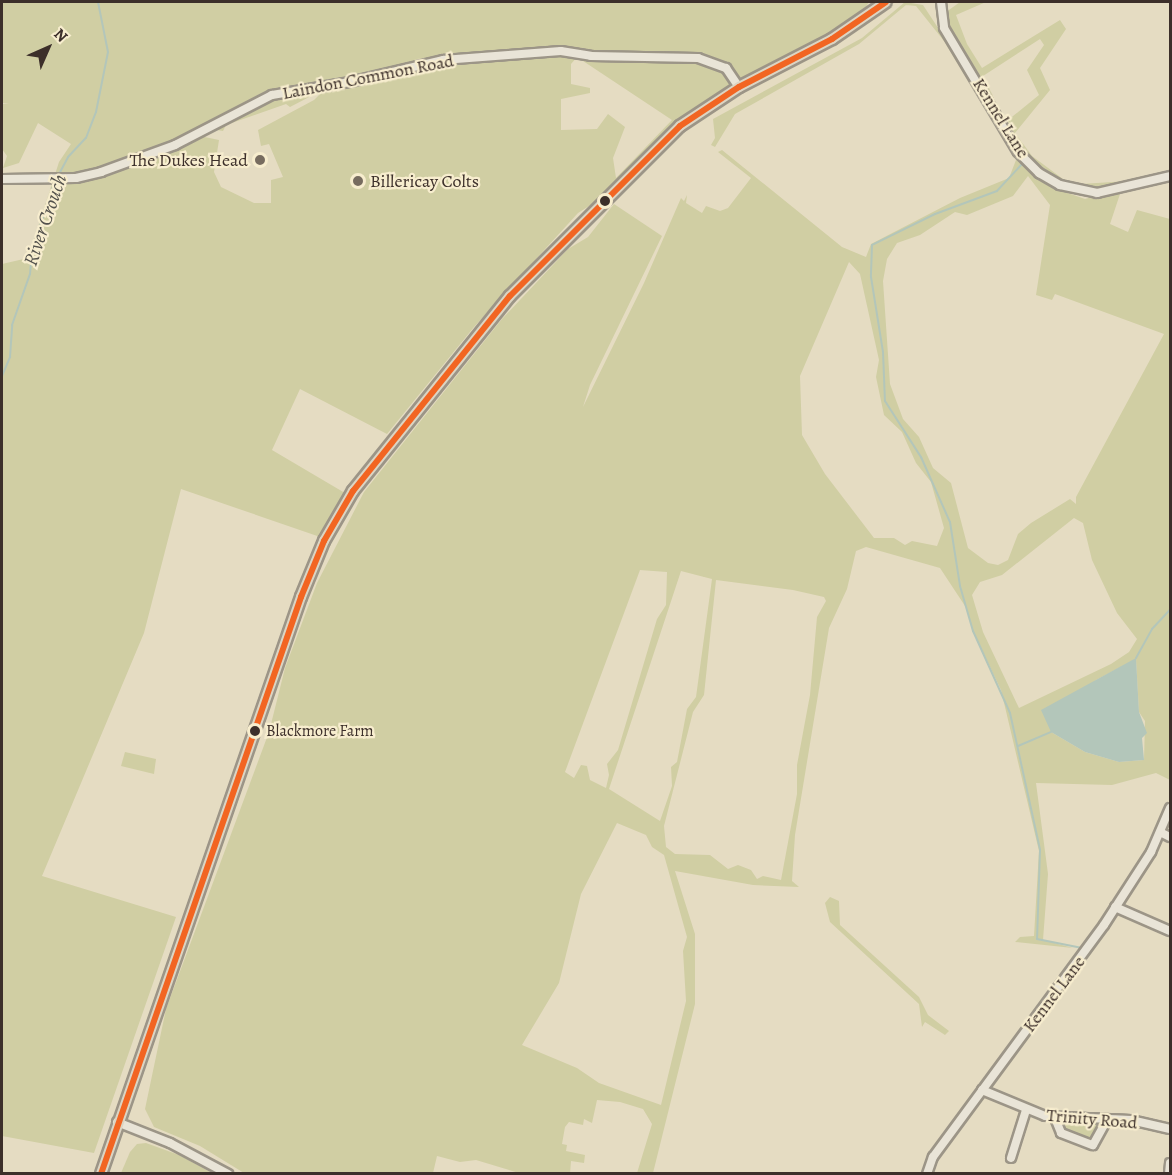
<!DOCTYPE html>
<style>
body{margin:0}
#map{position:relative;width:1172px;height:1175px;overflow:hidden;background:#e5dcc2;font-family:Alegreya,serif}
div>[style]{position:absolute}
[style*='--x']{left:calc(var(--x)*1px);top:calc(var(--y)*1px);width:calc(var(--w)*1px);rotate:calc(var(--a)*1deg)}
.green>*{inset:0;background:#d0cea3}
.water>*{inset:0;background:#b3c6ba}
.stream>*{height:2px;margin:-1px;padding:0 1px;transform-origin:1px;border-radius:1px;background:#b3c6ba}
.roads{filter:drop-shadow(2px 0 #9c9587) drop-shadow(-2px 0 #9c9587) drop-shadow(0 2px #9c9587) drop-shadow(0 -2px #9c9587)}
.minor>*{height:8px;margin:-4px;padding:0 4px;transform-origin:4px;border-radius:4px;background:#e9e4d7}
.major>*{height:10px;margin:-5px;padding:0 5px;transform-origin:5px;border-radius:5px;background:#dcd5c3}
.bus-1>*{height:6px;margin:-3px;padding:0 3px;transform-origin:3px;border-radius:3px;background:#f26522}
.dots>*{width:16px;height:16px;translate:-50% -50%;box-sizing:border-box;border:3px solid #f7edce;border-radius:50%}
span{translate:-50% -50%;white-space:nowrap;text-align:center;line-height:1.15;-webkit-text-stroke:4.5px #f7edce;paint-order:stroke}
.bus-label{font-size:16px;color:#3c2f2a}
.left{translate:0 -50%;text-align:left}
.street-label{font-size:18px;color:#3c2f2a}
.poi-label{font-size:18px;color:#3c2f2a}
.right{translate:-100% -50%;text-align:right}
.water-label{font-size:20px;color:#54524d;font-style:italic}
.frame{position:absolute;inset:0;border:3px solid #3c2f2a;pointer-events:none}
.north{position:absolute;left:18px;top:18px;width:60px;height:60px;-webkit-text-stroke:4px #f7edce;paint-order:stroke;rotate:45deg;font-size:16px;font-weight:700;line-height:24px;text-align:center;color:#3c2f2a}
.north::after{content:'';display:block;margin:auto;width:21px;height:27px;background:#3c2f2a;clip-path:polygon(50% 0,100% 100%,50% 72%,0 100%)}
</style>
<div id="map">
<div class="green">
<i style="clip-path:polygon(evenodd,2px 2px,869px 2px,857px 21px,739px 87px,657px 144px,597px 201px,578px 213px,474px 327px,387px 434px,300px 389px,272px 450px,350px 496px,326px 539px,181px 489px,144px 633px,42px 876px,176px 917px,94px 1153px,2px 1136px,2px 264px,28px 258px,59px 162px,71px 144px,38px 123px,19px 163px,3px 168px,7px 156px,2px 149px,2px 104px,9px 103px,2px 103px,2px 2px,577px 57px,672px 120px,616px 178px,613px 158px,625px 127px,608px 114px,597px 129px,561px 130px,561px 99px,590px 93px,590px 88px,571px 84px,571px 64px,577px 57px,2px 2px,327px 87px,314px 100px,258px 130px,261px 146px,269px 144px,283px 177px,271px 180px,271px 203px,254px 203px,221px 187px,214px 172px,219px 140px,195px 135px,205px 128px,223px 131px,226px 125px,286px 104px,290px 107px,313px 95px,316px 89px,327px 87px)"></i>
<i style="clip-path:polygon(evenodd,905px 2px,923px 5px,1032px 171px,1056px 189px,1085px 199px,1122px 188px,1110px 224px,1128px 232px,1137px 210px,1170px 219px,1170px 780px,1156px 773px,1112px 785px,1036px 783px,1048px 874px,1043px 940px,1073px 948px,1015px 942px,1020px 937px,1034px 936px,1039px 851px,1001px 690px,973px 631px,967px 609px,940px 568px,866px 547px,856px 551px,847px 589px,829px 628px,795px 835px,792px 881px,799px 887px,753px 885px,675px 871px,695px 934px,695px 1004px,653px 1173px,637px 1173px,652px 1124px,643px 1109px,620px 1102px,597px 1100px,592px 1123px,584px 1119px,583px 1125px,569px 1122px,565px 1127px,562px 1144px,567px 1145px,566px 1151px,585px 1155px,584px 1163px,571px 1161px,570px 1174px,519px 1173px,476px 1160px,460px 1162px,437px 1156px,433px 1173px,244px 1173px,200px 1146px,154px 1127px,145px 1109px,166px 1009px,269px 732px,285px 668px,317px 583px,364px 492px,502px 319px,568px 249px,588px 237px,614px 204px,662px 236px,590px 385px,583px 407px,644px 283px,681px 198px,684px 201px,687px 195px,686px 203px,702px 213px,706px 206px,720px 211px,728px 208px,751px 178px,718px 152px,722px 150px,842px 247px,866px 257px,871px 244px,960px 198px,1009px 178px,1016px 160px,944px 41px,916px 6px,906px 5px,859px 44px,735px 114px,715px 147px,711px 145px,715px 138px,713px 119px,862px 38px,905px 2px,1028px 176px,1050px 205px,1036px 295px,1052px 300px,1055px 294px,1164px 334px,1076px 497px,1076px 504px,1070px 499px,1031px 523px,1018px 534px,1008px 560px,998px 565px,988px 563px,968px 548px,951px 483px,933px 468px,919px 437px,903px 419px,890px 384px,883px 281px,887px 259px,897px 243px,920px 235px,955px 212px,967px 215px,1013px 196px,1028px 176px,905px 2px,849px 262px,860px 274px,879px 360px,876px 377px,884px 415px,902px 432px,916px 463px,931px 482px,944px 528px,937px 546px,912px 541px,905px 545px,894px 538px,874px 538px,825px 474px,802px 435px,800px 376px,849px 262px,905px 2px,1074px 518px,1083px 523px,1092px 560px,1117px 613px,1137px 639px,1129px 652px,1111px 664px,1019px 708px,983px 632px,972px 595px,980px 582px,1002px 575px,1074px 518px,905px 2px,640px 570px,667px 572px,666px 605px,657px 619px,618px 750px,607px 764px,609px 775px,606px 788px,590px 780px,587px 766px,581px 765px,574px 778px,565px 772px,640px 570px,905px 2px,681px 571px,712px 579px,696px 697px,687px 709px,677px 762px,671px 767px,672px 786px,660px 821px,609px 789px,681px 571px,905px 2px,716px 580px,793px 590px,824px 597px,826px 601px,817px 617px,810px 695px,797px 765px,797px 794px,781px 880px,763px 876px,757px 879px,751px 870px,738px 865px,728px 869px,710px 855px,675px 854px,666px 847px,664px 826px,693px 712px,704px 695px,716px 580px,905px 2px,1136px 659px,1139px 712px,1145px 721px,1144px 760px,1119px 762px,1085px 752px,1051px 732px,1096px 680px,1136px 659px,905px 2px,617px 823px,646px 835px,652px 847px,664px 855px,687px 937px,683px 951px,686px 1001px,661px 1105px,599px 1083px,577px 1068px,522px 1045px,559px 983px,581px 894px,617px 823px)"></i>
<i style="clip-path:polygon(960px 2px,986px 2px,956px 15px,967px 44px,982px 68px,1060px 20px,1066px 29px,1040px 68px,1050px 90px,1015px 133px,1032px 156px,1063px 179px,1081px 184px,1128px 181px,1163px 172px,1170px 171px,1170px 176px,1080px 191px,1039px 173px,1002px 125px,1039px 95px,1027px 70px,1044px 45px,1040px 39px,983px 76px,994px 98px,988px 101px,951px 40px,942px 15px)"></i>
<i style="clip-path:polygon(125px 752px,156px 759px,154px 774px,121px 766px)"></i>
<i style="clip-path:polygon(830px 897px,839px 901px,840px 925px,919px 997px,928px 1015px,949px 1031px,945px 1035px,925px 1022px,922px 1027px,919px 1004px,830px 922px,825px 903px)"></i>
<i style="clip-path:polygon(1059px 1123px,1100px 1124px,1095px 1142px,1064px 1132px)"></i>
<i style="clip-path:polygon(146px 1143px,179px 1155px,212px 1173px,121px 1173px,130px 1152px,137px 1144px)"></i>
</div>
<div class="water">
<i style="clip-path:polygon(1136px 658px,1139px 712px,1147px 733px,1142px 738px,1144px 760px,1119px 762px,1085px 752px,1051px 732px,1041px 710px)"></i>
</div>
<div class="stream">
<i style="--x:1023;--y:163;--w:38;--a:133"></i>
<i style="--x:997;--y:191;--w:66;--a:159.6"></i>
<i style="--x:935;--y:214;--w:70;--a:153.8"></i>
<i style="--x:872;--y:245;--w:32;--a:92"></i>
<i style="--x:871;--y:277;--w:76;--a:80.9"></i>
<i style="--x:883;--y:352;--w:49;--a:87.7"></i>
<i style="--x:885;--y:401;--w:67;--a:57.3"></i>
<i style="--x:921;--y:457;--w:71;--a:66"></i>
<i style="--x:950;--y:522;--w:65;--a:81.1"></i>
<i style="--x:960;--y:586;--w:47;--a:73.9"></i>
<i style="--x:973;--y:631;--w:90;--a:65.7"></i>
<i style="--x:1010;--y:713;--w:140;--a:77.6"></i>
<i style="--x:1040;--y:850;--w:89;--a:91.9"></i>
<i style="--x:1037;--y:939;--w:46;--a:11.3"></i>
<i style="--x:58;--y:176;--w:21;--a:-62"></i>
<i style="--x:68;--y:157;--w:26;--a:-47"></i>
<i style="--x:86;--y:138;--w:28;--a:-69"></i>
<i style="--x:96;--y:112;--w:61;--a:-78.7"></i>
<i style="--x:108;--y:52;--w:51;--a:-101.3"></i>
<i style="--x:2;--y:376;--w:21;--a:-67"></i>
<i style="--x:10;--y:357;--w:32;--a:-86"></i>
<i style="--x:12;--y:325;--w:54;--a:-70.6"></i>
<i style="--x:30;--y:274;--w:24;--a:-85"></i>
<i style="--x:32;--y:250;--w:73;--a:-71.6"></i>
<i style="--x:1136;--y:658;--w:33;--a:-61"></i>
<i style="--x:1152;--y:629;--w:26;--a:-47"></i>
<i style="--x:1018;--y:746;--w:36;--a:-23"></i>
</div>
<div class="roads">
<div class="minor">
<i style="--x:941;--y:2;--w:26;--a:83"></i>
<i style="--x:944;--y:28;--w:144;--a:59.2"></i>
<i style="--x:1018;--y:152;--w:30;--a:45"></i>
<i style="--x:1039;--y:173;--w:24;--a:30"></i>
<i style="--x:1060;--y:185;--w:38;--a:12"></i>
<i style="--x:1097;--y:193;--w:75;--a:-13.1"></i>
<i style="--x:2;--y:179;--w:74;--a:-0.8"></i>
<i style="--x:76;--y:178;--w:26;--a:-13"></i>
<i style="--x:101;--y:172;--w:79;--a:-20"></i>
<i style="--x:175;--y:145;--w:109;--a:-27.3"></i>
<i style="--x:272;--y:95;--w:79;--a:-9.5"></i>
<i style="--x:350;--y:82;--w:96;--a:-13.3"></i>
<i style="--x:443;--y:60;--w:118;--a:-4.4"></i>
<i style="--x:561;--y:51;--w:30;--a:9"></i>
<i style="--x:591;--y:56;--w:107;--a:1.1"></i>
<i style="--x:698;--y:58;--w:30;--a:20"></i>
<i style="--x:726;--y:68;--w:23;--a:56"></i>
<i style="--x:1160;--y:832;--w:11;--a:27"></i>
<i style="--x:1115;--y:907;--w:60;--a:23.6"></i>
<i style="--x:982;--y:1090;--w:68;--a:22.4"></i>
<i style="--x:1045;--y:1116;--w:86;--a:2.7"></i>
<i style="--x:1131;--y:1120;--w:40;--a:13"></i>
<i style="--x:1055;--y:1118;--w:16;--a:68"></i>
<i style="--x:1061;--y:1133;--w:34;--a:21"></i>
<i style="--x:1093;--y:1145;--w:29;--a:-61"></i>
<i style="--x:117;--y:1122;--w:57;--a:21.6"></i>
<i style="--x:170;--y:1143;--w:66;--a:28.1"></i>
<i style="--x:1011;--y:1158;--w:50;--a:-72.6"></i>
<i style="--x:927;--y:1174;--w:18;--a:-71"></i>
<i style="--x:933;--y:1157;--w:288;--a:-53.6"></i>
<i style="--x:1104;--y:925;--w:87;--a:-57.2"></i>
<i style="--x:1151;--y:852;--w:48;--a:-66.6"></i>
<i style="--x:1169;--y:1174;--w:11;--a:-85"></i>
</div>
<div class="major">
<i style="--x:101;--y:1174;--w:611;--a:-70.88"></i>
<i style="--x:301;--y:597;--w:61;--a:-67.7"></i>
<i style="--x:324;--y:541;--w:58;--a:-59.9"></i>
<i style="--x:353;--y:491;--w:250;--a:-51.2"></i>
<i style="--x:510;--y:296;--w:240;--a:-45"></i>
<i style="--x:680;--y:126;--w:71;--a:-33.5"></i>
<i style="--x:739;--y:87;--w:105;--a:-27.3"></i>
<i style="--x:832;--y:39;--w:65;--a:-34.4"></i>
</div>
</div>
<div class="bus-1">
<i style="--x:101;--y:1174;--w:611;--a:-70.88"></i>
<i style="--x:301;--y:597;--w:61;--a:-67.7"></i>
<i style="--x:324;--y:541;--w:58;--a:-59.9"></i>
<i style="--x:353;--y:491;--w:250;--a:-51.2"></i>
<i style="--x:510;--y:296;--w:240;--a:-45"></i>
<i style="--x:680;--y:126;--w:71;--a:-33.5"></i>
<i style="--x:739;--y:87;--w:105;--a:-27.3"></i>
<i style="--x:832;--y:39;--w:65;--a:-34.4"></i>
</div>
<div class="dots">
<i style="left:260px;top:160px;background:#776c5f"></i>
<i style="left:358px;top:181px;background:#776c5f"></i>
<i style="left:605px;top:201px;background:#3c2f2a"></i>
<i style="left:255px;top:731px;background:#3c2f2a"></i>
</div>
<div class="bus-label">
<span class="left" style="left:266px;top:731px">Blackmore Farm</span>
</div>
<div class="street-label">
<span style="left:368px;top:77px;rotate:-11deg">Laindon Common Road</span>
<span style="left:1001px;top:118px;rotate:58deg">Kennel Lane</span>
<span style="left:1054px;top:994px;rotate:-53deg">Kennel Lane</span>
<span style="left:1092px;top:1119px;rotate:5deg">Trinity Road</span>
</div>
<div class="poi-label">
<span class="right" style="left:248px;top:160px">The Dukes Head</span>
<span class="left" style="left:370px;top:181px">Billericay Colts</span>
</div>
<div class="water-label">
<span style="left:45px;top:220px;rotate:-71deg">River Crouch</span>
</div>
<div class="frame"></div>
<div class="north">N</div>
</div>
